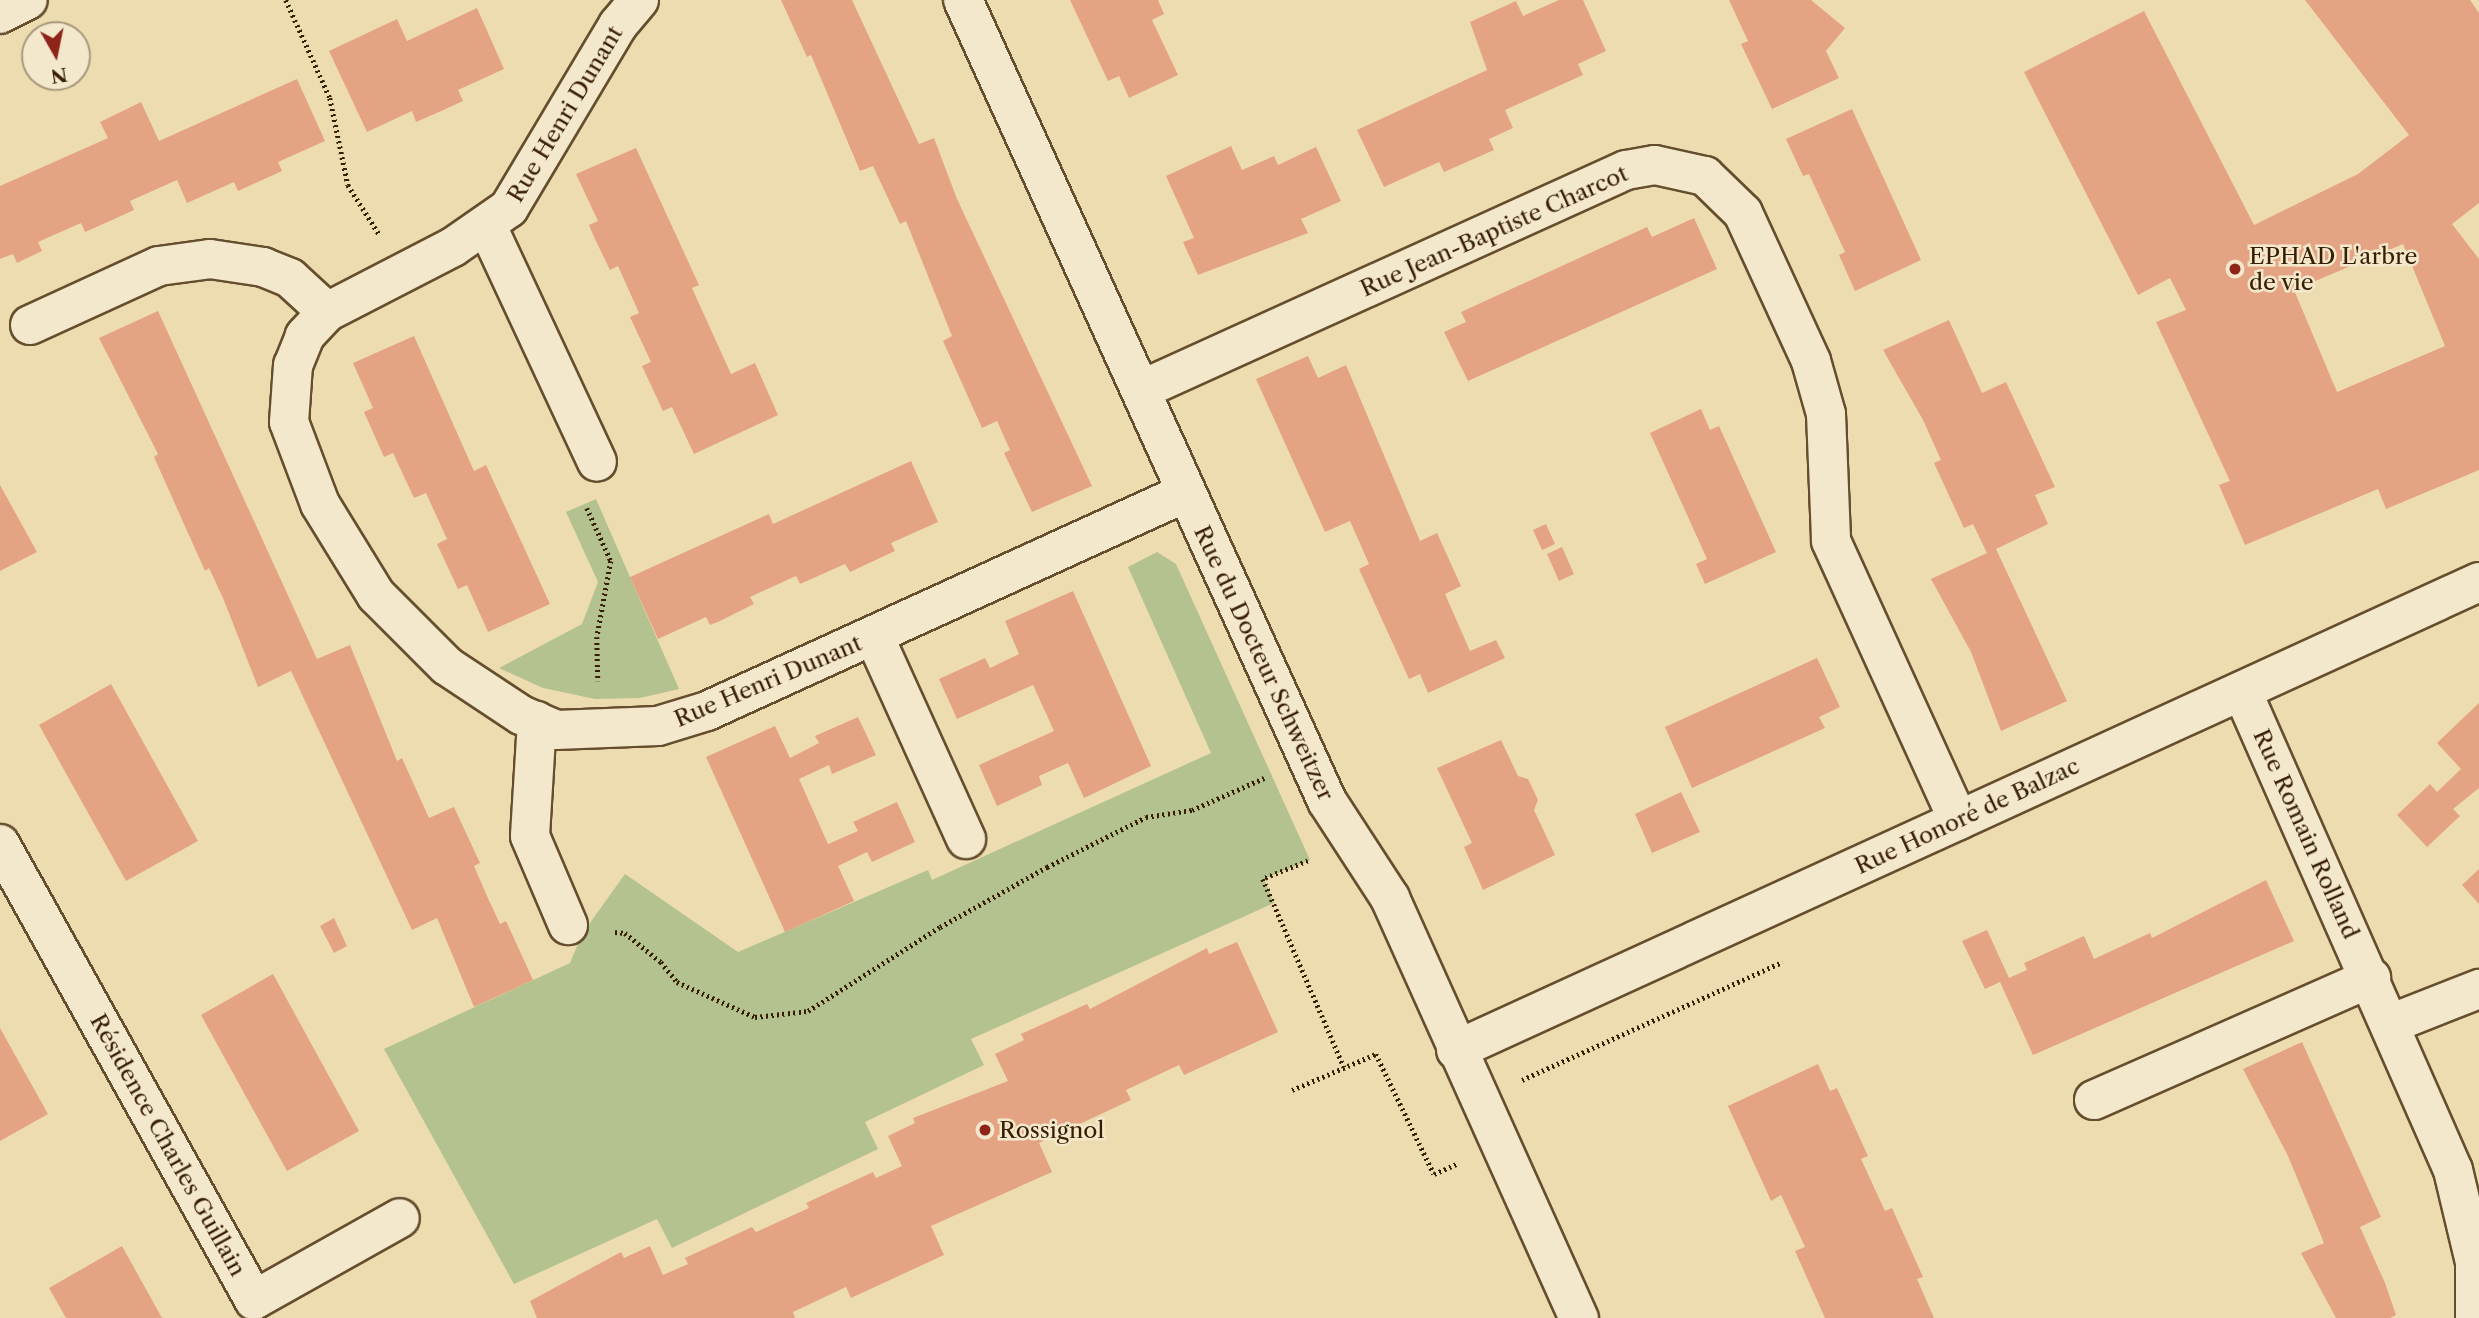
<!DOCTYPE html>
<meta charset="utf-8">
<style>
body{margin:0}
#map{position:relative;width:2479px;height:1318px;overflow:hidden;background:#eedcb1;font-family:"Libre Caslon Text",serif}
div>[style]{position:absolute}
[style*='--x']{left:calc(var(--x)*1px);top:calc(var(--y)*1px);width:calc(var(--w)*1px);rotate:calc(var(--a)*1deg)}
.green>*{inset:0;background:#b3c28f}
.building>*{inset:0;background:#e4a483}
.path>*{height:4.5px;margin-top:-2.25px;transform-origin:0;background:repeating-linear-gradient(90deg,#371e01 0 2px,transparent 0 5.5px)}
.roads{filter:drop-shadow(2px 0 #654e2d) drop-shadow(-2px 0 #654e2d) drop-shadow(0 2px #654e2d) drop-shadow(0 -2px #654e2d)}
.street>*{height:38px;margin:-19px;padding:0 19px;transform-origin:19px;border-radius:19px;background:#f4e8cc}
.secondary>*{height:38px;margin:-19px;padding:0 19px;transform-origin:19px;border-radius:19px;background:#f4e8cc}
.dots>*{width:19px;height:19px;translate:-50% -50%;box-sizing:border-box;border:4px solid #f4e8cc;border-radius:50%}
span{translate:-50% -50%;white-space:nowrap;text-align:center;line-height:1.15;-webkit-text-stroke:5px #f4e8cc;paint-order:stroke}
.street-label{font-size:23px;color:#371e01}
.poi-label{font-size:23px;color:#371e01}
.left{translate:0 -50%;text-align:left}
.north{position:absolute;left:21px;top:21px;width:70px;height:70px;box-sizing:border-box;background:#f4e8cc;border:2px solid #a8977b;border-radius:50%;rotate:171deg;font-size:19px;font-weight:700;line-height:28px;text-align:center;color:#371e01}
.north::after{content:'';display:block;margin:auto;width:24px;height:32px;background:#8f2418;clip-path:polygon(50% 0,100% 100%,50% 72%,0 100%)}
</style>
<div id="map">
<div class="green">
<i style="clip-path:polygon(596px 499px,630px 577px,679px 689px,640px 698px,595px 699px,543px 688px,499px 668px,582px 624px,598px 582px,566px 512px)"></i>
<i style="clip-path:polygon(1157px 552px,1176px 564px,1310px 860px,1264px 879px,1274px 903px,971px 1039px,984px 1065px,865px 1122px,878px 1149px,672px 1248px,657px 1219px,514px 1284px,384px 1049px,570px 963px,582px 934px,625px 874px,738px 952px,928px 870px,932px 880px,1211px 753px,1128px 567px)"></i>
</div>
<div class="building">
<i style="clip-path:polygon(781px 0,852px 0,919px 144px,934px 138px,957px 199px,1092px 486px,1032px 512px,1004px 453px,1010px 450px,997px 421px,982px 428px,943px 341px,952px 336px,906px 221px,900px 224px,873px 166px,860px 171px,811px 55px,807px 57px)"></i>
<i style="clip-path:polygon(1070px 0,1158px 0,1164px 14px,1152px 20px,1178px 75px,1129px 98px,1119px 76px,1108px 81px)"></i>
<i style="clip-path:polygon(1559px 0,1583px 0,1606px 51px,1578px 64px,1583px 75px,1505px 110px,1513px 128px,1489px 139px,1494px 150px,1444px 172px,1439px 162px,1384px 187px,1357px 130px,1487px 70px,1470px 22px,1516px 1px,1523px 16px)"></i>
<i style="clip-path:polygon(1729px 0,1811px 0,1845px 28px,1826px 51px,1839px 78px,1772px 109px,1741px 44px,1748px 41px)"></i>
<i style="clip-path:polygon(evenodd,2305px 0,2470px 0,2479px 13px,2479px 203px,2452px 224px,2479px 259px,2479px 470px,2386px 509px,2378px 489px,2245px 545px,2219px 485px,2230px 481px,2156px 322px,2186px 310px,2170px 278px,2138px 295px,2024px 72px,2144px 11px,2254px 225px,2358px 174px,2409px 135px,2305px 0,2403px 244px,2445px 346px,2337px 392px,2294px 290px,2403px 244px)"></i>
<i style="clip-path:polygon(477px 8px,504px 69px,458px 90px,463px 101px,439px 112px,416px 122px,412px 111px,367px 132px,329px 51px,397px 19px,407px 41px)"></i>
<i style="clip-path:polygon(297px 79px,325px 141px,278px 162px,282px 171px,238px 191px,234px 182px,187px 203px,177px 180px,130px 201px,134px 210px,110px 221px,85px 232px,81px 223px,38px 242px,42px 251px,17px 263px,13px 254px,0 259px,0 186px,108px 138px,100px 122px,141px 102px,159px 141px)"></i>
<i style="clip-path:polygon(1852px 109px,1921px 260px,1855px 291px,1839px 255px,1845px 252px,1809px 174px,1803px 176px,1786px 139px)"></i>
<i style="clip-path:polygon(1231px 146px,1242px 170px,1274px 156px,1278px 165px,1316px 147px,1341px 201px,1301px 219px,1308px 233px,1198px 275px,1183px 242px,1194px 238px,1166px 176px)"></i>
<i style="clip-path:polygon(636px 148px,699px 285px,692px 288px,731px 374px,755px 363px,778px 415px,694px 454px,672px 407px,663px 411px,642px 366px,651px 362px,630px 317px,639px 313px,618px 266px,610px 270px,594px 237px,589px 225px,598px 221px,576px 174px)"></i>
<i style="clip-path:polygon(1694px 218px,1717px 269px,1468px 381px,1444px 332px,1466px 322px,1461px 312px,1647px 227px,1652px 237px)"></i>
<i style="clip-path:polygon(158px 311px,317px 659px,350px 645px,397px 761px,402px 758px,429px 818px,454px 807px,480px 863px,474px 866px,487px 896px,500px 924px,506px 921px,533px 980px,474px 1007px,437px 918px,412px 930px,291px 671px,258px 687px,223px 598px,209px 568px,205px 571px,154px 457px,158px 454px,99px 338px)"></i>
<i style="clip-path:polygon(1949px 320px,1982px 393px,2006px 382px,2055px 487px,2035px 495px,2048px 524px,1996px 549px,2067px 701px,2001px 731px,1971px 652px,1931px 579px,1987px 553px,1973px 524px,1964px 528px,1934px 463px,1941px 460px,1923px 420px,1883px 350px)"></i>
<i style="clip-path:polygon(414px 336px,474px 471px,486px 465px,550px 604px,488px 632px,467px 585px,458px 589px,437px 544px,447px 539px,426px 493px,414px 498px,393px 453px,384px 457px,364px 412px,373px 408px,353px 363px)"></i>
<i style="clip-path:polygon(1308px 356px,1318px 378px,1346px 365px,1420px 541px,1437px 533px,1461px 586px,1445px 594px,1470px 651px,1496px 640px,1505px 658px,1428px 693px,1420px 674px,1409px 679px,1359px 569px,1369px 564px,1350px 521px,1325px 532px,1256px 379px)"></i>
<i style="clip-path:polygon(1701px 409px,1710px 430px,1719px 426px,1776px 552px,1705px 584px,1696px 564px,1707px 559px,1650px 433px)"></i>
<i style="clip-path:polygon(911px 461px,938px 522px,891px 543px,895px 551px,850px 572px,845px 564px,800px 584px,796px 576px,750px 597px,754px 604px,720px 621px,710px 625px,706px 617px,658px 639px,630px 577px,769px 514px,773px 524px)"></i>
<i style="clip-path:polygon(0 485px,37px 552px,0 571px)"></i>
<i style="clip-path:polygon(1546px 524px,1555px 544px,1542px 550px,1533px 530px)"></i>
<i style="clip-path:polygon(1562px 547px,1574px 574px,1559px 581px,1547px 554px)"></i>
<i style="clip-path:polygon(1073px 591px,1151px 766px,1084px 798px,1068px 763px,1039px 776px,1042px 785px,997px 806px,979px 765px,1054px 731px,1033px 685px,957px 719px,939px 679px,985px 658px,990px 668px,1019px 654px,1005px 621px)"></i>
<i style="clip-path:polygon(1817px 658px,1840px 707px,1819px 717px,1825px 728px,1692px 788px,1665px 727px)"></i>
<i style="clip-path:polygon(111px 684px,198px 841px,126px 881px,39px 725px)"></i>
<i style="clip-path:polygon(2479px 703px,2479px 788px,2453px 809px,2460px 816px,2427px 847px,2397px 815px,2430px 784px,2437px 792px,2461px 769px,2437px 743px)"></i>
<i style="clip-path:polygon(858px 717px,876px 755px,832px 774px,829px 765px,799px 779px,828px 844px,858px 831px,853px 822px,897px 802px,915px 842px,872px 862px,867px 852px,838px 866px,854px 901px,785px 932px,706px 757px,775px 726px,790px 758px,819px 743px,815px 736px)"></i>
<i style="clip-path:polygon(1501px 740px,1518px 776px,1528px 779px,1538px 800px,1534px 810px,1555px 855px,1483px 890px,1464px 847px,1472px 843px,1437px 768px)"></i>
<i style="clip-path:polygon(1681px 792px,1700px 832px,1652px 853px,1635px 814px)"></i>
<i style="clip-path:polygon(2479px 869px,2479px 904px,2462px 885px)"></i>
<i style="clip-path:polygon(2266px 880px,2294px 941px,2033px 1055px,2000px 982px,1985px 989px,1962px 941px,1987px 930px,2009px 978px,2027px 970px,2024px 963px,2084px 936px,2094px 959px,2150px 933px,2152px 938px)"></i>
<i style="clip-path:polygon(334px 918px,347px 946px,334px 953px,320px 926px)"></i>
<i style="clip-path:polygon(1237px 942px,1278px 1032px,1184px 1075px,1179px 1065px,1126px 1090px,1131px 1100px,1039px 1143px,1052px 1172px,931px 1226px,944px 1255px,851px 1298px,846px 1287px,793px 1312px,795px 1318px,537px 1318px,530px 1301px,621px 1252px,624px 1258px,650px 1246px,663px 1275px,688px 1264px,685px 1258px,752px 1227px,756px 1232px,809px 1208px,806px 1203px,873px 1172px,876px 1178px,902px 1166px,888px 1136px,915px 1123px,913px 1118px,1008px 1081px,995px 1054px,1024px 1040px,1021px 1034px,1087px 1004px,1090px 1009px,1207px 948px,1209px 954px)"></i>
<i style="clip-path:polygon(273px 974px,359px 1131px,287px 1171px,201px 1015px)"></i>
<i style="clip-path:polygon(0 1028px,48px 1114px,0 1141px)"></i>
<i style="clip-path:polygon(2302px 1042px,2381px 1217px,2360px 1227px,2385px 1283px,2396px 1315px,2390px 1318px,2336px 1318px,2301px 1253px,2324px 1243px,2288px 1156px,2243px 1069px)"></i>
<i style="clip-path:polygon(1818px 1064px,1830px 1091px,1837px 1088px,1868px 1156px,1861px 1159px,1885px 1211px,1892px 1208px,1923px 1277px,1917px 1279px,1934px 1318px,1825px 1318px,1795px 1251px,1805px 1247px,1781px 1195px,1771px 1201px,1728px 1106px)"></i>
<i style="clip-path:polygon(122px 1246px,162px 1318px,66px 1318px,49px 1288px)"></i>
</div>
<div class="path">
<i style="--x:286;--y:0;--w:107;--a:65.8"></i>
<i style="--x:330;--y:98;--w:89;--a:78.3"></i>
<i style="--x:348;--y:185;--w:58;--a:57.7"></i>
<i style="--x:587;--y:508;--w:58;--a:65.6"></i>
<i style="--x:611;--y:561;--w:77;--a:100.4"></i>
<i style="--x:597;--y:637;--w:44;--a:88.7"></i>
<i style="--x:1308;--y:861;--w:48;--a:158.2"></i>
<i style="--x:1263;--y:879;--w:205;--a:66.7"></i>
<i style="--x:615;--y:932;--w:10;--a:6"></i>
<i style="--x:625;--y:933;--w:46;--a:38.9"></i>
<i style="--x:661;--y:962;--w:26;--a:51"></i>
<i style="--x:677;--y:982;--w:85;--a:24.2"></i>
<i style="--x:755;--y:1017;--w:53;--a:-6.5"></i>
<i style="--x:808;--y:1011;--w:156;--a:-32.5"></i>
<i style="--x:940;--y:927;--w:123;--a:-29.3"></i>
<i style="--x:1047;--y:867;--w:111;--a:-26.8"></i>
<i style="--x:1146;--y:817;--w:47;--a:-8.7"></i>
<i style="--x:1192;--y:810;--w:79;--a:-24"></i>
<i style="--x:1522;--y:1080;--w:286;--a:-24.4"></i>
<i style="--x:1292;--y:1090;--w:91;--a:-23.2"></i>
<i style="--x:1376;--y:1054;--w:133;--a:64.2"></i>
<i style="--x:1434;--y:1174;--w:27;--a:-24"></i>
</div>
<div class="roads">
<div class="street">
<i style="--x:639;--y:0;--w:33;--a:130"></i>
<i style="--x:618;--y:25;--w:213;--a:120.8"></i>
<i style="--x:509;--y:208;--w:68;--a:145.1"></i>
<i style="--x:453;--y:247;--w:142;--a:152.7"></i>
<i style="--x:327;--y:312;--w:33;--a:133"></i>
<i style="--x:305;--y:336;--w:31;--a:112"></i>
<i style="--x:293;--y:365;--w:57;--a:94"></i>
<i style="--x:289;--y:422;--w:88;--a:69.3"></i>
<i style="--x:320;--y:504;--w:107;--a:58.4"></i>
<i style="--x:376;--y:595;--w:100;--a:45"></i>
<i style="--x:447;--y:666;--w:89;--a:33.5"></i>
<i style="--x:521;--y:715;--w:38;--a:23"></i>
<i style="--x:556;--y:730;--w:102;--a:-2.2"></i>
<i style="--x:658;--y:726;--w:51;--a:-17"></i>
<i style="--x:707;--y:711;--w:525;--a:-24.52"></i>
<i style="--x:963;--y:0;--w:880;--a:65.56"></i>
<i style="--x:1327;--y:801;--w:116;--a:57"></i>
<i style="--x:1390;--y:898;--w:461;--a:65.8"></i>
<i style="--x:487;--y:226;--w:260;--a:65"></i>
<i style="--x:30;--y:325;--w:142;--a:-24.6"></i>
<i style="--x:159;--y:266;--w:51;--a:-7.8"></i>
<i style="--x:210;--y:259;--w:54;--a:8.6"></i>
<i style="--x:263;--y:267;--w:29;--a:22"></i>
<i style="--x:290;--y:278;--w:50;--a:42.6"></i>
<i style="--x:1143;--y:389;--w:530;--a:-24.39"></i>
<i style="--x:1626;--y:170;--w:29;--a:-10"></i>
<i style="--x:1655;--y:165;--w:51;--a:12.4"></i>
<i style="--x:1705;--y:176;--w:53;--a:44.2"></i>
<i style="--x:1743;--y:213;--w:163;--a:65.3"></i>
<i style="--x:1811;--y:361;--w:55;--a:74.2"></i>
<i style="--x:1826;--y:414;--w:127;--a:87.7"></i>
<i style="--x:1831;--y:541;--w:307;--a:65.5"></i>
<i style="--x:874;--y:636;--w:223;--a:65.6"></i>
<i style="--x:2242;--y:691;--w:523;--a:66.23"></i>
<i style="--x:2453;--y:1170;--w:95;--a:76.6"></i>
<i style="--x:2475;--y:1262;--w:56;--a:90"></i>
<i style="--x:537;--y:721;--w:115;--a:93.5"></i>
<i style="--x:530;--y:836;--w:97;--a:66.9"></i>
<i style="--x:0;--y:844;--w:522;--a:60.88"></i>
<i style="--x:254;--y:1300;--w:167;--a:-29.3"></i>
<i style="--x:2390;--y:1024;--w:96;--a:-21.5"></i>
<i style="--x:1456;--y:1050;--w:1125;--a:-24.58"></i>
<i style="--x:2094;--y:1100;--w:303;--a:-23.8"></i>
</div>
<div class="secondary">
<i style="--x:0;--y:14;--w:31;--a:-27"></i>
</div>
</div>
<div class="dots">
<i style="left:2235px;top:269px;background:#8f2418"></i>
<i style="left:985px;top:1130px;background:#8f2418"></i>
</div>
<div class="street-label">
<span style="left:565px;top:114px;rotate:-59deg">Rue Henri Dunant</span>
<span style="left:1494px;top:231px;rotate:-24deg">Rue Jean-Baptiste Charcot</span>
<span style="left:1264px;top:663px;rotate:65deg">Rue du Docteur Schweitzer</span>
<span style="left:768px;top:681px;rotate:-23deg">Rue Henri Dunant</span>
<span style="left:1967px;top:816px;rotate:-25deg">Rue Honoré de Balzac</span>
<span style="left:2306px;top:834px;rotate:66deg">Rue Romain Rolland</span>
<span style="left:168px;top:1145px;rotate:61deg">Résidence Charles Guillain</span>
</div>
<div class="poi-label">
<span class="left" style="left:2249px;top:269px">EPHAD L'arbre<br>de vie</span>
<span class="left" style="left:999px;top:1130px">Rossignol</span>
</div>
<div class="north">N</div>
</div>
